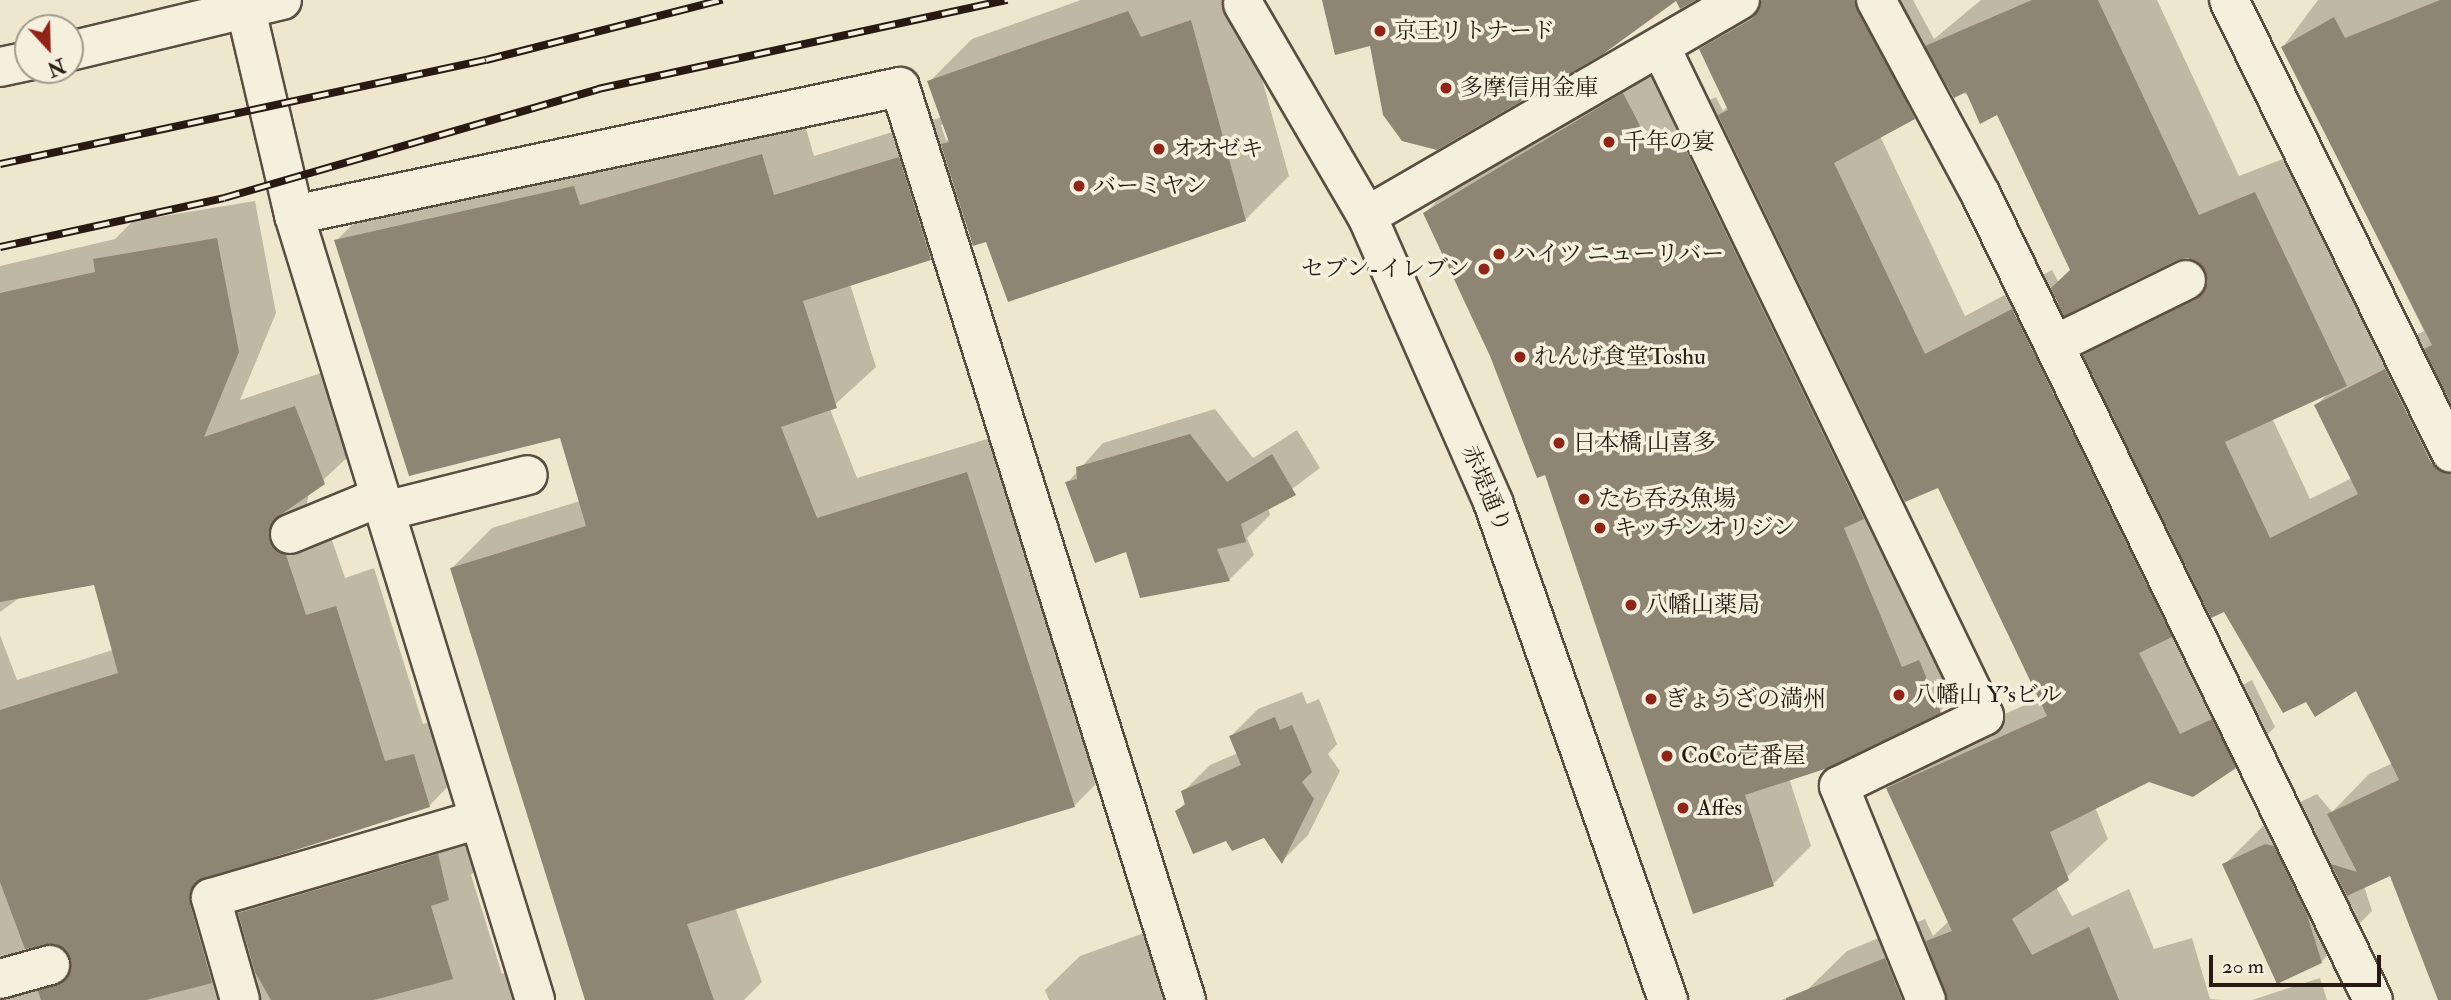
<!DOCTYPE html>
<meta charset="utf-8">
<style>
body{margin:0}
#map{position:relative;width:2451px;height:1000px;overflow:hidden;background:#efe7cd;font-family:"IM FELL Double Pica","Noto Serif JP",serif}
div>[style]{position:absolute}
[style*='--x']{left:calc(var(--x)*1px);top:calc(var(--y)*1px);width:calc(var(--w)*1px);rotate:calc(var(--a)*1deg)}
.shadow>*{inset:0;background:#0003}
.building>*{inset:0;background:#8f8574}
.roads{filter:drop-shadow(2px 0 #5a4d42) drop-shadow(-2px 0 #5a4d42) drop-shadow(0 2px #5a4d42) drop-shadow(0 -2px #5a4d42)}
.minor>*{height:38px;margin:-19px;padding:0 19px;transform-origin:19px;border-radius:19px;background:#f5efde}
.rail>*{height:8px;margin-top:-4px;transform-origin:0;background:repeating-linear-gradient(90deg,#f5efde 0 16px,#281a13 0 32px);box-sizing:border-box;border-block:2px solid #281a13}
.dots>*{width:19px;height:19px;translate:-50% -50%;box-sizing:border-box;border:4px solid #f5efde;border-radius:50%}
span{translate:-50% -50%;white-space:nowrap;text-align:center;line-height:1.15;-webkit-text-stroke:7px #f5efde;paint-order:stroke}
.poi-label{font-size:23px;color:#281a13}
.left{translate:0 -50%;text-align:left}
.right{translate:-100% -50%;text-align:right}
.street-label{font-size:23px;color:#281a13}
.north{position:absolute;left:14px;top:14px;width:70px;height:70px;box-sizing:border-box;background:#f5efde;border:2px solid #a39a8d;border-radius:50%;rotate:158deg;font-size:19px;font-weight:700;line-height:28px;text-align:center;color:#281a13}
.north::after{content:'';display:block;margin:auto;width:24px;height:32px;background:#8f2418;clip-path:polygon(50% 0,100% 100%,50% 72%,0 100%)}
.scale{position:absolute;left:2209px;top:955px;width:172px;height:32px;box-sizing:border-box;border:4px solid #281a13;border-top:0;padding-left:9px;font-size:21px;line-height:24px;white-space:nowrap;color:#281a13;-webkit-text-stroke:5px #f5efde;paint-order:stroke}
</style>
<div id="map">
<div class="shadow">
<i style="clip-path:polygon(evenodd,1081px 0,1240px 0,1289px 176px,1245px 220px,987px 240px,967px 221px,930px 258px,850px 284px,876px 367px,830px 409px,857px 478px,1007px 433px,1115px 765px,1074px 806px,735px 907px,762px 982px,744px 1000px,610px 1000px,452px 568px,492px 528px,580px 501px,561px 436px,336px 241px,376px 201px,614px 147px,620px 166px,802px 115px,814px 156px,942px 117px,929px 82px,972px 39px,1081px 0,944px 124px,949px 138px,946px 141px,941px 125px,944px 124px)"></i>
<i style="clip-path:polygon(evenodd,1757px 0,1913px 0,1934px 39px,1981px 0,2157px 0,2239px 176px,2296px 154px,2386px 344px,2376px 355px,2424px 331px,2283px 47px,2318px 0,2451px 0,2451px 1000px,2440px 1000px,2391px 873px,2364px 886px,2372px 911px,2321px 962px,2224px 865px,2275px 814px,2317px 794px,2332px 812px,2369px 774px,2393px 763px,2357px 689px,2307px 700px,2225px 610px,2205px 602px,2184px 623px,2221px 696px,2252px 680px,2275px 727px,2235px 767px,2149px 780px,2095px 807px,2108px 839px,2056px 887px,2072px 916px,2129px 889px,2154px 949px,2192px 938px,2210px 999px,2224px 1000px,1781px 1000px,1806px 991px,1847px 951px,1925px 919px,1933px 936px,1949px 921px,1888px 788px,1928px 748px,2041px 698px,1939px 486px,1898px 483px,1884px 497px,1978px 673px,1940px 711px,1789px 778px,1811px 846px,1773px 884px,1546px 473px,1425px 213px,1463px 175px,1662px 56px,1689px 110px,1716px 97px,1723px 111px,1728px 106px,1701px 49px,1757px 0,1948px 84px,1998px 113px,2072px 270px,2059px 283px,2052px 270px,1965px 316px,1880px 136px,1914px 118px,1948px 84px,1757px 0,2189px 256px,2208px 275px,2125px 315px,2091px 350px,2072px 310px,2189px 256px,1757px 0,2329px 393px,2316px 405px,2352px 478px,2310px 499px,2272px 418px,2329px 393px)"></i>
<i style="clip-path:polygon(evenodd,255px 201px,276px 313px,240px 400px,333px 369px,362px 444px,309px 493px,307px 503px,324px 517px,345px 578px,374px 568px,423px 724px,453px 717px,467px 767px,429px 806px,229px 870px,241px 912px,278px 875px,477px 817px,486px 860px,471px 875px,502px 974px,519px 968px,528px 1000px,0 1000px,0 635px,17px 680px,113px 650px,96px 583px,22px 596px,0 612px,0 266px,115px 239px,133px 221px,255px 201px,57px 942px,69px 955px,45px 963px,22px 956px,57px 942px)"></i>
<i style="clip-path:polygon(1215px 409px,1253px 458px,1297px 430px,1320px 468px,1268px 507px,1270px 515px,1247px 538px,1254px 555px,1229px 580px,1127px 549px,1067px 483px,1103px 443px)"></i>
<i style="clip-path:polygon(1302px 692px,1307px 704px,1319px 699px,1337px 744px,1328px 754px,1340px 771px,1308px 835px,1282px 861px,1265px 836px,1177px 811px,1186px 802px,1183px 792px,1210px 765px,1238px 753px,1231px 736px,1258px 709px)"></i>
<i style="clip-path:polygon(1183px 919px,1199px 1000px,1049px 1000px,1045px 990px,1080px 956px)"></i>
<i style="clip-path:polygon(2320px 978px,2327px 1000px,2252px 1000px)"></i>
</div>
<div class="building">
<i style="clip-path:polygon(1322px 0,1696px 0,1680px 9px,1676px 1px,1603px 54px,1437px 150px,1402px 141px,1383px 115px,1370px 46px,1335px 55px)"></i>
<i style="clip-path:polygon(1762px 0,1854px 0,1915px 119px,1834px 163px,1925px 354px,2012px 309px,2172px 637px,2139px 653px,2180px 734px,2212px 719px,2236px 768px,2193px 797px,2149px 782px,2050px 832px,2069px 880px,2012px 919px,2032px 955px,2089px 927px,2119px 1000px,1947px 1000px,1926px 941px,1952px 931px,1886px 788px,2047px 716px,1938px 488px,1905px 502px,1718px 115px,1728px 110px,1699px 49px,1752px 19px)"></i>
<i style="clip-path:polygon(2032px 0,2098px 0,2199px 215px,2255px 192px,2347px 386px,2225px 442px,2270px 538px,2358px 494px,2314px 405px,2385px 369px,2431px 463px,2451px 475px,2451px 1000px,2438px 1000px,2390px 876px,2347px 896px,2331px 864px,2357px 872px,2327px 814px,2399px 780px,2356px 691px,2315px 717px,2306px 702px,2283px 713px,2224px 612px,2211px 618px,2083px 355px,2196px 299px,2208px 282px,2205px 270px,2188px 258px,2177px 260px,2064px 316px,2051px 288px,2070px 270px,1997px 115px,1980px 124px,1966px 92px,1954px 98px,1925px 46px)"></i>
<i style="clip-path:polygon(2440px 0,2451px 0,2451px 403px,2424px 349px,2432px 345px,2281px 47px,2334px 17px,2345px 38px)"></i>
<i style="clip-path:polygon(1128px 11px,1141px 37px,1191px 20px,1246px 221px,1008px 302px,986px 242px,973px 246px,941px 144px,949px 142px,927px 81px)"></i>
<i style="clip-path:polygon(1623px 93px,1651px 147px,1678px 134px,1864px 519px,1844px 528px,1902px 667px,1919px 660px,1941px 713px,1828px 768px,1745px 795px,1774px 886px,1693px 914px,1545px 475px,1537px 478px,1490px 356px,1423px 213px)"></i>
<i style="clip-path:polygon(762px 154px,774px 195px,899px 157px,931px 260px,803px 301px,837px 408px,781px 427px,817px 518px,967px 472px,1075px 807px,687px 924px,714px 1000px,585px 1000px,450px 568px,586px 526px,560px 438px,409px 476px,334px 240px,574px 186px,580px 205px)"></i>
<i style="clip-path:polygon(217px 238px,239px 352px,204px 437px,295px 406px,325px 484px,273px 520px,270px 542px,286px 555px,306px 615px,336px 606px,385px 761px,414px 754px,430px 807px,196px 882px,190px 904px,212px 983px,146px 1000px,41px 1000px,38px 991px,66px 980px,71px 960px,55px 944px,25px 949px,0 882px,0 710px,118px 673px,94px 585px,0 602px,0 293px,95px 272px,93px 259px)"></i>
<i style="clip-path:polygon(1190px 434px,1227px 482px,1272px 454px,1296px 495px,1241px 524px,1246px 542px,1217px 549px,1230px 581px,1140px 598px,1126px 552px,1095px 563px,1065px 482px,1077px 479px,1076px 467px)"></i>
<i style="clip-path:polygon(1275px 717px,1280px 730px,1292px 725px,1312px 772px,1302px 782px,1314px 799px,1282px 864px,1264px 838px,1232px 851px,1226px 841px,1193px 854px,1175px 811px,1185px 805px,1181px 791px,1241px 765px,1229px 736px)"></i>
<i style="clip-path:polygon(2265px 844px,2274px 846px,2307px 915px,2322px 963px,2277px 984px,2222px 864px)"></i>
<i style="clip-path:polygon(438px 854px,449px 900px,431px 906px,453px 979px,374px 1000px,271px 1000px,255px 972px,238px 913px)"></i>
<i style="clip-path:polygon(1885px 958px,1902px 1000px,1786px 1000px,1786px 998px)"></i>
</div>
<div class="roads">
<div class="minor">
<i style="--x:1876;--y:0;--w:221;--a:61.7"></i>
<i style="--x:1981;--y:195;--w:895;--a:64.04"></i>
<i style="--x:2229;--y:0;--w:504;--a:63.89"></i>
<i style="--x:1243;--y:4;--w:246;--a:59.7"></i>
<i style="--x:1367;--y:216;--w:313;--a:66.2"></i>
<i style="--x:1493;--y:502;--w:528;--a:70.64"></i>
<i style="--x:246;--y:10;--w:211;--a:76.8"></i>
<i style="--x:294;--y:215;--w:821;--a:72.93"></i>
<i style="--x:1661;--y:48;--w:742;--a:64.19"></i>
<i style="--x:1984;--y:716;--w:161;--a:154.2"></i>
<i style="--x:1839;--y:786;--w:231;--a:67.9"></i>
<i style="--x:70;--y:51;--w:218;--a:-13.5"></i>
<i style="--x:0;--y:67;--w:29;--a:-12"></i>
<i style="--x:294;--y:215;--w:619;--a:-11.93"></i>
<i style="--x:900;--y:87;--w:957;--a:72.61"></i>
<i style="--x:1367;--y:216;--w:431;--a:-30.1"></i>
<i style="--x:2054;--y:345;--w:147;--a:-26.2"></i>
<i style="--x:385;--y:511;--w:147;--a:-14.1"></i>
<i style="--x:290;--y:534;--w:97;--a:-22.3"></i>
<i style="--x:0;--y:979;--w:52;--a:-15.6"></i>
<i style="--x:240;--y:1000;--w:106;--a:-105.9"></i>
<i style="--x:211;--y:898;--w:279;--a:-16.4"></i>
</div>
</div>
<div class="rail">
<i style="--x:0;--y:164;--w:497;--a:-12.1"></i>
<i style="--x:486;--y:60;--w:244;--a:-14.3"></i>
<i style="--x:0;--y:247;--w:229;--a:-12.3"></i>
<i style="--x:224;--y:198;--w:390;--a:-16.2"></i>
<i style="--x:598;--y:89;--w:419;--a:-12.3"></i>
</div>
<div class="dots">
<i style="left:1380px;top:31px;background:#8f2418"></i>
<i style="left:1446px;top:88px;background:#8f2418"></i>
<i style="left:1609px;top:142px;background:#8f2418"></i>
<i style="left:1159px;top:149px;background:#8f2418"></i>
<i style="left:1079px;top:186px;background:#8f2418"></i>
<i style="left:1499px;top:254px;background:#8f2418"></i>
<i style="left:1484px;top:269px;background:#8f2418"></i>
<i style="left:1520px;top:357px;background:#8f2418"></i>
<i style="left:1559px;top:443px;background:#8f2418"></i>
<i style="left:1584px;top:499px;background:#8f2418"></i>
<i style="left:1600px;top:528px;background:#8f2418"></i>
<i style="left:1631px;top:605px;background:#8f2418"></i>
<i style="left:1899px;top:695px;background:#8f2418"></i>
<i style="left:1651px;top:699px;background:#8f2418"></i>
<i style="left:1667px;top:756px;background:#8f2418"></i>
<i style="left:1683px;top:808px;background:#8f2418"></i>
</div>
<div class="poi-label">
<span class="left" style="left:1394px;top:31px">京王リトナード</span>
<span class="left" style="left:1460px;top:88px">多摩信用金庫</span>
<span class="left" style="left:1623px;top:142px">千年の宴</span>
<span class="left" style="left:1173px;top:149px">オオゼキ</span>
<span class="left" style="left:1093px;top:186px">バーミヤン</span>
<span class="left" style="left:1513px;top:254px">ハイツ ニューリバー</span>
<span class="right" style="left:1470px;top:269px">セブン-イレブン</span>
<span class="left" style="left:1534px;top:357px">れんげ食堂Toshu</span>
<span class="left" style="left:1573px;top:443px">日本橋 山喜多</span>
<span class="left" style="left:1598px;top:499px">たち呑み魚場</span>
<span class="left" style="left:1614px;top:528px">キッチンオリジン</span>
<span class="left" style="left:1645px;top:605px">八幡山薬局</span>
<span class="left" style="left:1913px;top:695px">八幡山 Y'sビル</span>
<span class="left" style="left:1665px;top:699px">ぎょうざの満州</span>
<span class="left" style="left:1681px;top:756px">CoCo壱番屋</span>
<span class="left" style="left:1697px;top:808px">Affes</span>
</div>
<div class="street-label">
<span style="left:1486px;top:489px;rotate:67deg">赤堤通り</span>
</div>
<div class="north">N</div>
<div class="scale">20 m</div>
</div>
